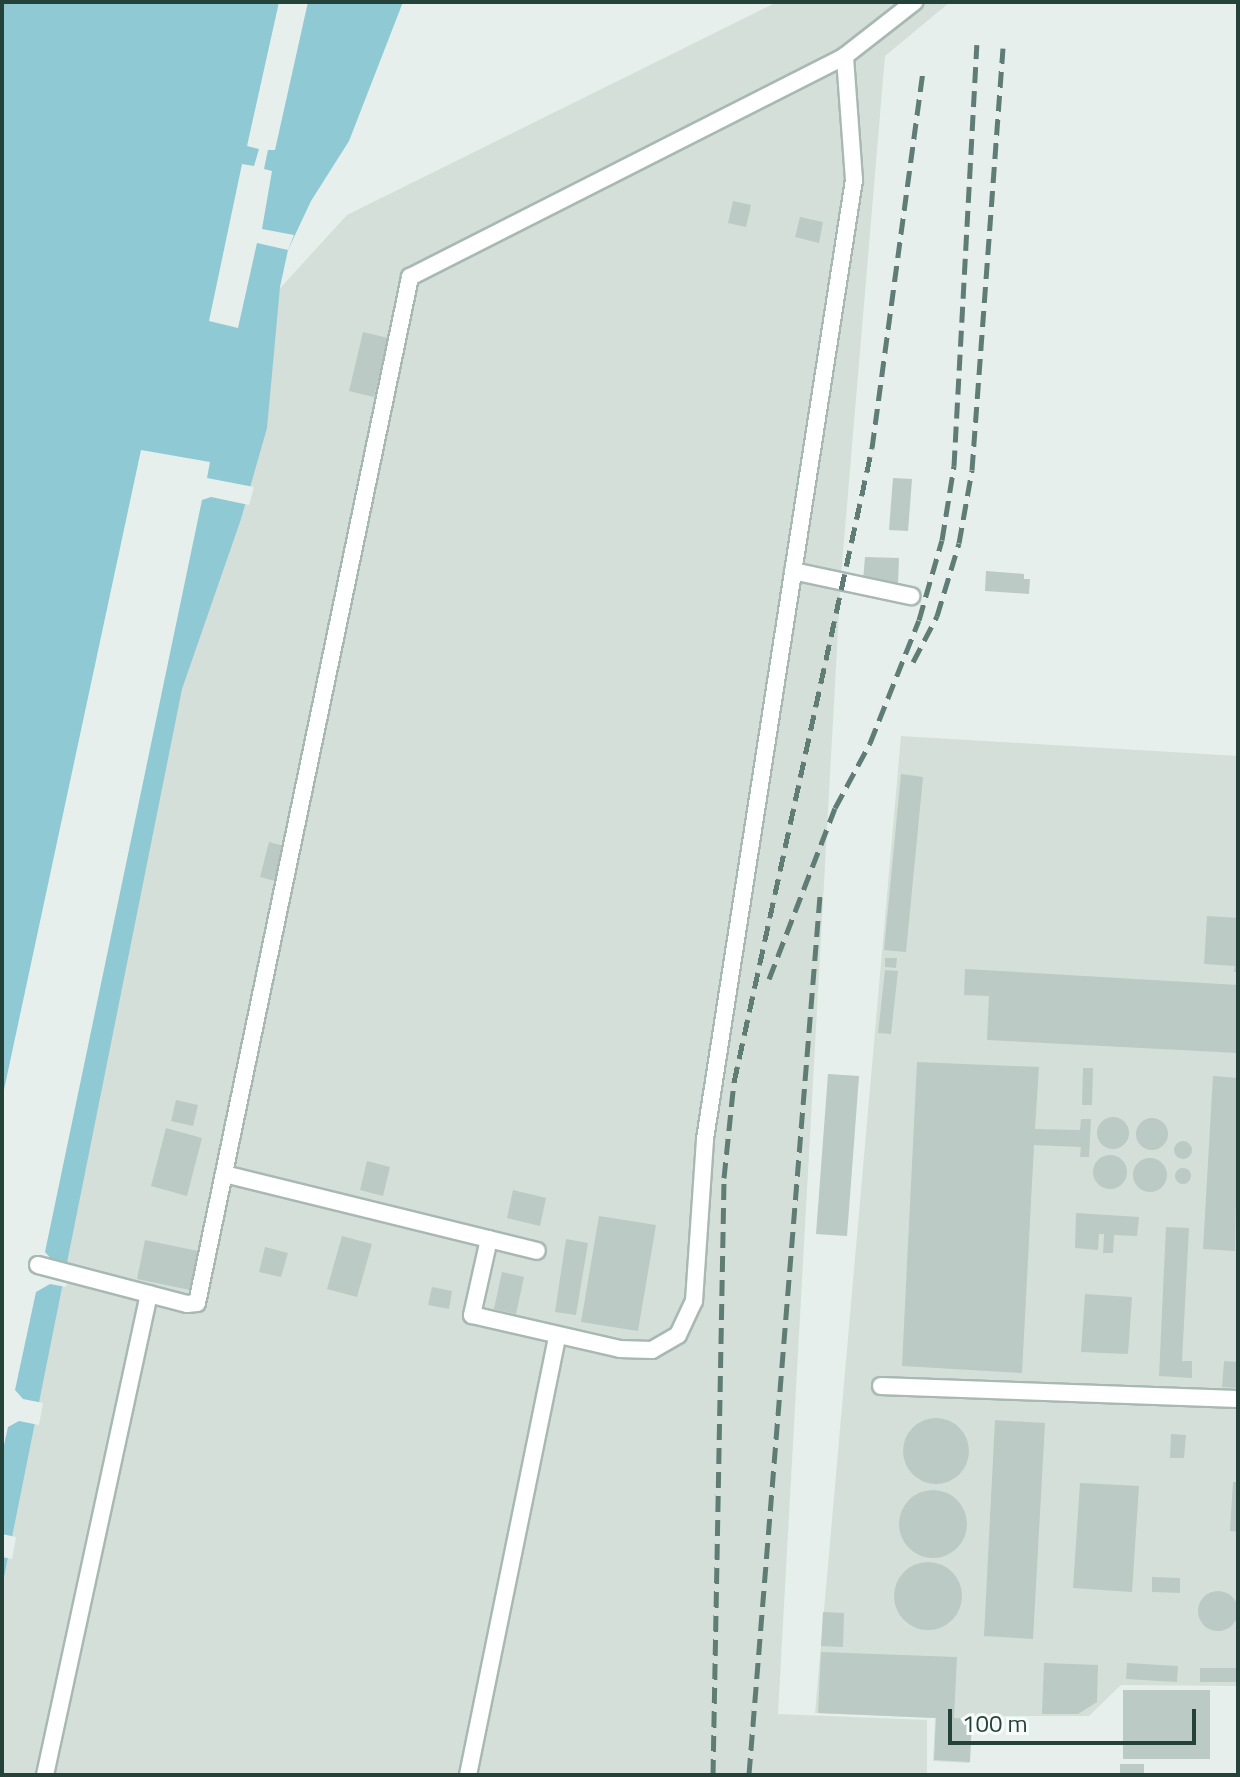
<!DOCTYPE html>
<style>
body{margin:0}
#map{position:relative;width:1240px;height:1777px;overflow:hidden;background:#e6efeb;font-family:"Titillium Web",sans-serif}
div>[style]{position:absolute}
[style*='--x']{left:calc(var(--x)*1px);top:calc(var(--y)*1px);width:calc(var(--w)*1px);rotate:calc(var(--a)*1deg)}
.built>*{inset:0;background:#d4dfda}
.water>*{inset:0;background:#8ec9d4}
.pier>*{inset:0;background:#e6efeb}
.building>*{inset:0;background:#bbcac4}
.round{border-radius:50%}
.roads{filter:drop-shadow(2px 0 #a8b8b2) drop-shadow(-2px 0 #a8b8b2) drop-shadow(0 2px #a8b8b2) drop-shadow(0 -2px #a8b8b2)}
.minor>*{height:16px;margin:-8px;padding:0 8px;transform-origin:8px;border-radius:8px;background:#fff}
.rail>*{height:5px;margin-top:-2.5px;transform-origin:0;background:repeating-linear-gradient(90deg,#5f7d75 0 16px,transparent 0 24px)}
span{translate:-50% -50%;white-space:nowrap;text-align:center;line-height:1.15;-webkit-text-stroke:7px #f7fbf9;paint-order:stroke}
.frame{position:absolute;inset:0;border:4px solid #24423a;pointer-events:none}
.scale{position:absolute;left:948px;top:1709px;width:248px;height:36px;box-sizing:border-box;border:4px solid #24423a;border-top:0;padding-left:10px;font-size:24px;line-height:28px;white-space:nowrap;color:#24423a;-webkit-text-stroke:6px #f7fbf9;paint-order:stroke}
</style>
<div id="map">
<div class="built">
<i style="clip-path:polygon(777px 2px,950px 2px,885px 56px,841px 576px,778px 1714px,927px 1720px,927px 1775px,2px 1775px,2px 1056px,134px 448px,347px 215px)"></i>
<i style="clip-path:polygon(901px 736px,1238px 756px,1238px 1686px,1121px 1685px,1089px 1716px,972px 1716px,969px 1763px,933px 1761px,935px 1718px,815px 1713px)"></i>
</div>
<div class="water">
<i style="clip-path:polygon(2px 2px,403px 2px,349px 141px,311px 201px,288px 250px,280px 287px,267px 428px,241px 519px,182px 689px,2px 1587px)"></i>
</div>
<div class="pier">
<i style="clip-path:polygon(279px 2px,308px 2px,275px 150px,268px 150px,264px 169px,272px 171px,262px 229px,294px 235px,288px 250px,257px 243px,238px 328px,209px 321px,242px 164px,254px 166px,259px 149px,247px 146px)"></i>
<i style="clip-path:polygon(141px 450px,210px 462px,207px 478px,254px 487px,249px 505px,211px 497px,202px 500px,45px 1252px,54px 1262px,71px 1266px,66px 1287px,50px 1284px,36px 1292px,15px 1390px,23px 1399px,43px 1403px,39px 1425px,19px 1421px,8px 1427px,2px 1454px,2px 1099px)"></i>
<i style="clip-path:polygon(2px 1534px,16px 1537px,12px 1559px,2px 1557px)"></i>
</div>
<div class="building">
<i style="clip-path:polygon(733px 201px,751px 205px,746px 227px,728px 223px)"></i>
<i style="clip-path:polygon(800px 217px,823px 222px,819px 243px,795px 237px)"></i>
<i style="clip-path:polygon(363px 332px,388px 338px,374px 397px,349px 391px)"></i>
<i style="clip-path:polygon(893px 478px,912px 479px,908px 531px,889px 530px)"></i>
<i style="clip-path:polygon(865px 557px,899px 558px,898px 583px,863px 581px)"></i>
<i style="clip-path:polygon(986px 571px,1024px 574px,1024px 579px,1030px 579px,1029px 594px,985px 591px)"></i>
<i style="clip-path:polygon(901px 774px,923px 777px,906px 952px,884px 950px)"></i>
<i style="clip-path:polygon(269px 842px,288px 847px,279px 882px,260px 877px)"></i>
<i style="clip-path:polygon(1207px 916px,1238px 918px,1238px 972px,1234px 972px,1235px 966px,1204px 964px)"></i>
<i style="clip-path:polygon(885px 958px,897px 958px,896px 968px,885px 967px)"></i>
<i style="clip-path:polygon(965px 969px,1238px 985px,1238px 1053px,987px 1040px,989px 996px,964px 995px)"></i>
<i style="clip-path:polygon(885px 970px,898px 971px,891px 1034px,878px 1033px)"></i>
<i style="clip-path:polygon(917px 1062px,1039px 1067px,1035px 1129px,1080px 1130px,1081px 1119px,1091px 1119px,1089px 1157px,1080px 1157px,1081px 1147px,1034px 1145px,1022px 1373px,902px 1366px)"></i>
<i style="clip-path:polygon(1083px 1068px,1093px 1068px,1092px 1105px,1082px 1105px)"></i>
<i style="clip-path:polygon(828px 1074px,859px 1076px,847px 1236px,816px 1234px)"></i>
<i style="clip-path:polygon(1213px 1076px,1238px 1078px,1235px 1251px,1203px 1249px)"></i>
<i style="clip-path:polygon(176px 1100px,198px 1105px,193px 1126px,171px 1121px)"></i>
<i class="round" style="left:1097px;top:1117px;width:32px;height:32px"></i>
<i class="round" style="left:1136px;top:1118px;width:32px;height:32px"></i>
<i style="clip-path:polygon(166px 1128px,202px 1138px,187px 1196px,151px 1186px)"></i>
<i class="round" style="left:1174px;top:1141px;width:18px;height:18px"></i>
<i class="round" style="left:1093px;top:1155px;width:34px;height:34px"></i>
<i class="round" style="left:1133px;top:1158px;width:34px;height:34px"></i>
<i style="clip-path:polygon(367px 1161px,390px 1167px,383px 1196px,360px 1190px)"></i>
<i class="round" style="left:1175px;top:1168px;width:16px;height:16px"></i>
<i style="clip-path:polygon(513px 1190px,546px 1198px,540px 1226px,507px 1218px)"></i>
<i style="clip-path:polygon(1076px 1213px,1139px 1217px,1137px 1236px,1114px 1235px,1113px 1253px,1103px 1253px,1104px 1234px,1099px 1234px,1098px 1250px,1075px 1248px)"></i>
<i style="clip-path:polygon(599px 1216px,656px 1225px,638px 1331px,581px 1322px)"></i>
<i style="clip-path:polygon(1166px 1227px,1189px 1228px,1182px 1361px,1192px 1361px,1192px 1378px,1159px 1376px)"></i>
<i style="clip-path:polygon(342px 1236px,372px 1244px,357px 1297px,327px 1289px)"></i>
<i style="clip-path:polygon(566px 1239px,588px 1243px,576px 1315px,555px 1312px)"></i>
<i style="clip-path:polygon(145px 1240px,198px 1251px,190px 1290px,137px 1279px)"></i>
<i style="clip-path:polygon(265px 1247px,288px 1253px,281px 1277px,259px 1272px)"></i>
<i style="clip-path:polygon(502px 1272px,524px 1277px,516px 1314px,494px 1309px)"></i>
<i style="clip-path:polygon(432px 1287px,452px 1291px,449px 1309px,428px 1305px)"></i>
<i style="clip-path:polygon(1085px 1294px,1132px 1297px,1128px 1354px,1081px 1352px)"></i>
<i style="clip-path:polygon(1224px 1361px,1238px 1362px,1238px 1388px,1222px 1387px)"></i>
<i class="round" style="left:903px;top:1418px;width:66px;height:66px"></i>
<i style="clip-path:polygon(995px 1420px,1045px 1423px,1033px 1639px,984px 1636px)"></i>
<i style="clip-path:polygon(1171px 1434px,1186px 1435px,1184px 1458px,1170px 1458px)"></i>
<i style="clip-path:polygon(1233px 1482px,1238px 1482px,1238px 1532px,1230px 1531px)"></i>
<i style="clip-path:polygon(1080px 1483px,1139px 1486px,1132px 1592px,1073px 1588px)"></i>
<i class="round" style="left:899px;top:1490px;width:68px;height:68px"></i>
<i class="round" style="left:894px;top:1562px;width:68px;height:68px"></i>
<i style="clip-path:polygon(1152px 1577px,1180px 1578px,1180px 1593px,1152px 1592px)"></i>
<i class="round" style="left:1198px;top:1591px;width:40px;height:40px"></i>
<i style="clip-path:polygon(823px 1612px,844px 1613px,843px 1647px,821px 1646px)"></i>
<i style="clip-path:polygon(821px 1652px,957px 1657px,954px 1718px,972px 1719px,970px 1762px,934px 1760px,936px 1718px,818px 1713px)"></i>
<i style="clip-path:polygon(1044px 1663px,1098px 1665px,1097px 1702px,1078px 1714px,1042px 1714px)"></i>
<i style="clip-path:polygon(1127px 1663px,1178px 1666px,1177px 1682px,1126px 1679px)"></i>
<i style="clip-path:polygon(1200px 1668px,1236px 1668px,1236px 1682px,1200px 1682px)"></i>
<i style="clip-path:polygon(1123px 1690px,1210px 1690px,1210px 1759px,1123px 1759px)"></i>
<i style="clip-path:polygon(1120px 1764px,1144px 1764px,1144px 1775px,1120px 1775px)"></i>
</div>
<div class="roads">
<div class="minor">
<i style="--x:793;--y:571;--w:121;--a:12"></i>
<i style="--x:224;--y:1174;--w:322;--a:13.8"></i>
<i style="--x:489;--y:1239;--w:78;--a:102.6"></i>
<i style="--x:472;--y:1315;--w:152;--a:12.9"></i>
<i style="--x:620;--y:1349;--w:32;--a:2"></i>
<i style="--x:652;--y:1350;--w:30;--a:-30"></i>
<i style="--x:678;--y:1335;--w:38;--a:-65"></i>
<i style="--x:694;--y:1301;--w:162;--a:-86.1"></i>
<i style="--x:705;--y:1139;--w:971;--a:-81.17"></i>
<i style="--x:854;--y:180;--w:124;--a:-94.2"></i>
<i style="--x:38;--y:1265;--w:154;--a:14.7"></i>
<i style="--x:187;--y:1304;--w:10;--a:-6"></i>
<i style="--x:197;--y:1303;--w:1048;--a:-78.27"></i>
<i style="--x:410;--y:277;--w:488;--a:-26.9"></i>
<i style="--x:845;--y:56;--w:88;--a:-38"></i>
<i style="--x:881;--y:1386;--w:357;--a:2.1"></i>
<i style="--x:45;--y:1775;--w:492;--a:-77.8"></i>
<i style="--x:468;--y:1775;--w:447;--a:-78.5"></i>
</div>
</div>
<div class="rail">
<i style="--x:913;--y:662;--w:52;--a:-62.4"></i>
<i style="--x:937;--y:616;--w:76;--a:-73.2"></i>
<i style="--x:959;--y:543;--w:74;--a:-79.9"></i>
<i style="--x:972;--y:470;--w:423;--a:-85.8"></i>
<i style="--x:769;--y:979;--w:183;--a:-68.9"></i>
<i style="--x:835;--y:808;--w:74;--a:-61.7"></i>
<i style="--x:870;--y:743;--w:132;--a:-68.3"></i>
<i style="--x:919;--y:620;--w:83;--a:-74"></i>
<i style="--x:942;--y:540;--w:75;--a:-80.8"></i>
<i style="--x:954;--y:466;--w:422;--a:-86.9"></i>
<i style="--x:749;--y:1774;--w:881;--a:-85.38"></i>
<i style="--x:713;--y:1775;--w:597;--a:-88.94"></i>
<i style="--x:724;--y:1178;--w:97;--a:-84.1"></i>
<i style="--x:734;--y:1082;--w:649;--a:-77.72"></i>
<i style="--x:872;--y:448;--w:379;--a:-82.3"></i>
</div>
<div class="frame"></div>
<div class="scale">100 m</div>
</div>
